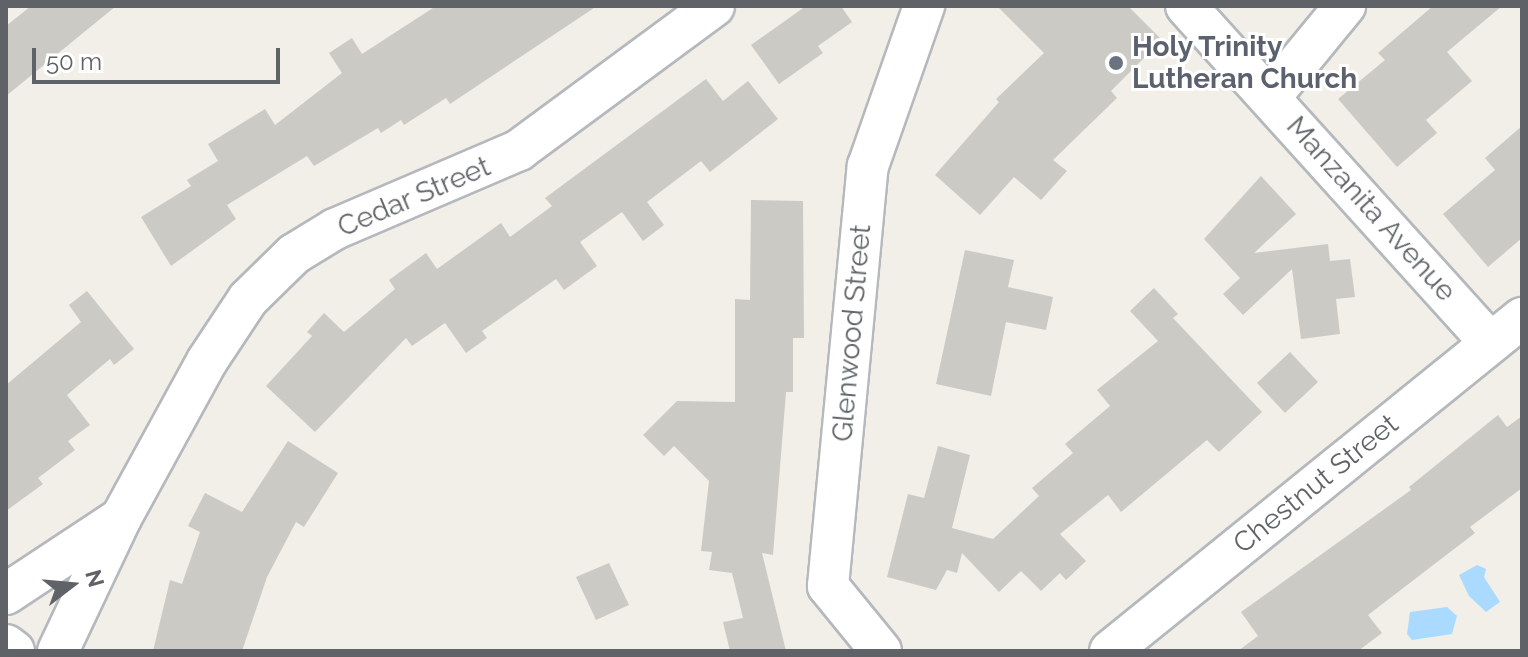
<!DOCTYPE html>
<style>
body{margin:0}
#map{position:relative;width:1528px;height:657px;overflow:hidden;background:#f1efe8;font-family:Raleway,sans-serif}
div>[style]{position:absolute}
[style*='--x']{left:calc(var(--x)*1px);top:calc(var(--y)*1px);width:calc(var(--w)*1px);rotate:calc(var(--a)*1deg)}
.water>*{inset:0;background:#aadaff}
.building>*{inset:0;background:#cccac5}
.roads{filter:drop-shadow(2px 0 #b5b8bc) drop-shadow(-2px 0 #b5b8bc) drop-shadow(0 2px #b5b8bc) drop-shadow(0 -2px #b5b8bc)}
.minor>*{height:40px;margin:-20px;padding:0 20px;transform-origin:20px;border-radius:20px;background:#fff}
.dots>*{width:22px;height:22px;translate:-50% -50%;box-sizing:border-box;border:4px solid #fff;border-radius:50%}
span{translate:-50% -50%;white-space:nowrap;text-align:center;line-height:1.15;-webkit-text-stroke:6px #fff;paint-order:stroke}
.worship-label{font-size:28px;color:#5b616d;font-weight:700}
.left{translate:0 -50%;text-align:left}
.street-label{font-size:28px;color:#5f6368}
.frame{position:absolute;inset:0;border:8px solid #5f6368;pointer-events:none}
.north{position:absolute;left:32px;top:545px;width:80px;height:80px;-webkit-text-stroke:6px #fff;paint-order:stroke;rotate:74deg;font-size:22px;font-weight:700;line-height:32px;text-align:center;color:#5f6368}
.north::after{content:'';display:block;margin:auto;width:28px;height:36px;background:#5f6368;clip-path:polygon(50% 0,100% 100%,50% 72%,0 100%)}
.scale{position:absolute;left:32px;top:48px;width:248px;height:36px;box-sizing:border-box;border:4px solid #5f6368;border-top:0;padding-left:10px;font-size:24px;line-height:28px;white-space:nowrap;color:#5f6368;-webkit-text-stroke:6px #fff;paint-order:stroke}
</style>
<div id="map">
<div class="water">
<i style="clip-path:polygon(1477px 565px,1486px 569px,1484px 577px,1500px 602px,1486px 612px,1469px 596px,1459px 575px)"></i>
<i style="clip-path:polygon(1447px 607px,1457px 616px,1452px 634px,1412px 640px,1407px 634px,1410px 612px)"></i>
</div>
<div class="building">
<i style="clip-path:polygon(31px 6px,116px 6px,6px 96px,6px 26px)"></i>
<i style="clip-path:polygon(436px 6px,597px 6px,450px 104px,446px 98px,404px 125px,401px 120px,381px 133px,378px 128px,314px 166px,307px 156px,227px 205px,236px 219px,171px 266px,141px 217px,191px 186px,187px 180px,218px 161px,208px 144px,265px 109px,275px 125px,342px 73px,329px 53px,352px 38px,362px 54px)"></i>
<i style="clip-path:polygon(806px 6px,841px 6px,852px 22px,818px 46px,823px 53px,779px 84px,751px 45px)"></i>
<i style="clip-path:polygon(997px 6px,1128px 6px,1162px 40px,1111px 91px,1117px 98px,1053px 160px,1067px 171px,1041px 200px,1014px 177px,980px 215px,935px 175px,999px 102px,996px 99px,1044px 53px)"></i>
<i style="clip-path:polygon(1433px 6px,1502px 6px,1447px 52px,1472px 81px,1426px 120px,1437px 133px,1397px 167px,1338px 99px,1385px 60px,1378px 53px)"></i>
<i style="clip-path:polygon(706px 79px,723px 101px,748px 81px,778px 119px,710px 172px,701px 161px,647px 202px,664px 225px,643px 241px,622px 212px,580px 242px,597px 266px,564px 290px,556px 279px,482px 331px,487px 338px,466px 353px,445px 323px,412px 346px,406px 338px,315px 432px,266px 386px,312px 336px,307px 332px,324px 313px,344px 332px,395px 289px,389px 280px,426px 253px,437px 269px,501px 223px,510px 237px,552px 206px,545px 198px)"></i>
<i style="clip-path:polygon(1522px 126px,1522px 238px,1488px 267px,1443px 214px,1495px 170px,1485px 158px)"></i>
<i style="clip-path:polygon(1261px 176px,1296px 214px,1254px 253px,1328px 244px,1330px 261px,1350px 259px,1355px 297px,1336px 299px,1340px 334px,1301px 339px,1292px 269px,1243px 315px,1223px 294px,1240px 278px,1204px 239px)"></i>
<i style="clip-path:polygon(751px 200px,803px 201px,804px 338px,793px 338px,793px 392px,786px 392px,773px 555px,762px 553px,786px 651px,730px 651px,723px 622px,743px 618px,732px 573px,709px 570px,712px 552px,701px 551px,709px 481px,674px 446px,664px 456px,643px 435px,677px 401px,735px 402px,735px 299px,750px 300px)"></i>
<i style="clip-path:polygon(965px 250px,1014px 260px,1008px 287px,1053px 297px,1046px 330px,1006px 322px,991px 396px,936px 384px)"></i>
<i style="clip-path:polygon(1154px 288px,1178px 314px,1173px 318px,1262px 412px,1219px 452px,1207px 440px,1121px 512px,1108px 495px,1060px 534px,1086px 561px,1066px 580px,1060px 573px,1041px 591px,1021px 571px,999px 592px,962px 553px,957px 573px,947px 570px,936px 590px,887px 577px,908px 494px,924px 498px,938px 446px,970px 455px,952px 528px,993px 539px,1039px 496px,1032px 488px,1073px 453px,1065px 444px,1110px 406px,1097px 390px,1158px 341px,1130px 311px)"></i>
<i style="clip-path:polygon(87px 291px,134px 349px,114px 365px,110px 359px,67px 395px,90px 425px,68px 441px,75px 450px,38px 478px,43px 484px,6px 511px,6px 385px,81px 322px,69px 305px)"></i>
<i style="clip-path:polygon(1290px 352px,1318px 382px,1285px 413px,1257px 383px)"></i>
<i style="clip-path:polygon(1498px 415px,1507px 427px,1522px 416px,1522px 488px,1470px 527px,1475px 533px,1368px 615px,1382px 633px,1358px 651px,1238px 651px,1258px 636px,1241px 612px,1411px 490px,1409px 487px)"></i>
<i style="clip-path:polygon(288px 441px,338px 473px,304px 527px,296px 522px,267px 577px,242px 651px,153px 651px,170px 580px,182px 584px,200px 532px,188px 526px,205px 493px,242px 512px)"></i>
<i style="clip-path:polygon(609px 563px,629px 605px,596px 620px,576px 577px)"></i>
</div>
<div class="roads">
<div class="minor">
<i style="--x:1186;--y:6;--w:454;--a:47.9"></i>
<i style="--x:1271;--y:96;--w:117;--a:-50.6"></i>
<i style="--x:6;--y:594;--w:138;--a:-33.5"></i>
<i style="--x:6;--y:645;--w:10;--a:37"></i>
<i style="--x:58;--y:651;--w:147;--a:-64.7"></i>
<i style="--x:121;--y:518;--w:179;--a:-61.3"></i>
<i style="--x:207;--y:361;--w:74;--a:-56.5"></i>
<i style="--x:248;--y:299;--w:64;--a:-44.4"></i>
<i style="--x:294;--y:254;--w:48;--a:-31.4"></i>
<i style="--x:335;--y:229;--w:200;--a:-23.2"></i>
<i style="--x:519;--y:150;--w:242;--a:-36.4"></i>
<i style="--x:881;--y:651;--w:84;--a:-129.2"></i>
<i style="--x:828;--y:586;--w:422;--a:-84.6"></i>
<i style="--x:868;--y:166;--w:170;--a:-70.7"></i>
<i style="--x:1110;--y:651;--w:530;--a:-38.95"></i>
</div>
</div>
<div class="dots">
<i style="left:1116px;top:63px;background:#6b7280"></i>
</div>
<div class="worship-label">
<span class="left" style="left:1132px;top:63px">Holy Trinity<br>Lutheran Church</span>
</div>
<div class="street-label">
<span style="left:414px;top:197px;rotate:-23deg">Cedar Street</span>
<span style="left:1371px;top:209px;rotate:48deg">Manzanita Avenue</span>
<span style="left:852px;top:333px;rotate:-85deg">Glenwood Street</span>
<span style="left:1316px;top:484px;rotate:-39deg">Chestnut Street</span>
</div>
<div class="frame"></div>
<div class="north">N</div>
<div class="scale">50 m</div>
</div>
